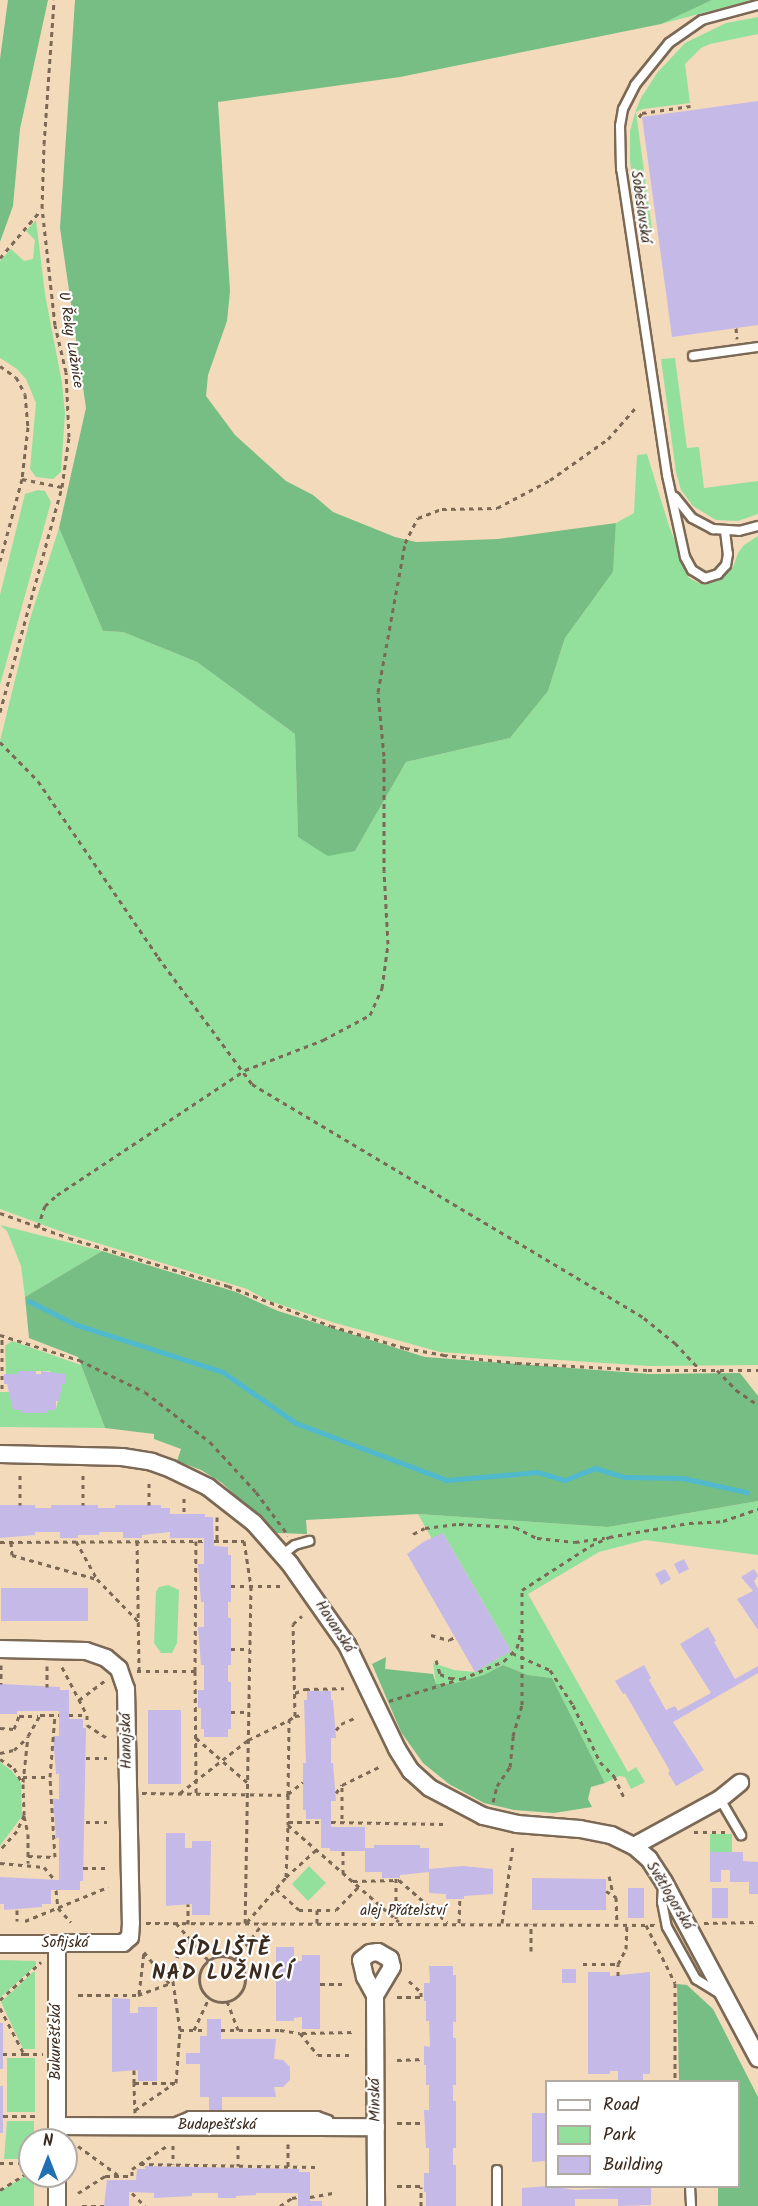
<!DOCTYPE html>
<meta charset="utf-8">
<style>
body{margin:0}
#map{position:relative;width:758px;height:2206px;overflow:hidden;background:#f3dabb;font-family:Kalam,sans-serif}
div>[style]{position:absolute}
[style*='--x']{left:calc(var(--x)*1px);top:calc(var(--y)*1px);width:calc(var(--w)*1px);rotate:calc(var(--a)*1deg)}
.green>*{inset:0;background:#93e09d}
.forest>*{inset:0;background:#76be84}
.stream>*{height:4.5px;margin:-2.25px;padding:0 2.25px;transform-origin:2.25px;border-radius:2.25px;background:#51b9ce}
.building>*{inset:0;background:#c5b9e7}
.path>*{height:3px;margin-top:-1.5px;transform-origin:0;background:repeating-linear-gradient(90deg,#7b6855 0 4.5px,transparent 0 9px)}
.path>.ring{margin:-1.5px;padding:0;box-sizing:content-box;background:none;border:3px solid #7b6855;border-radius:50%}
.roads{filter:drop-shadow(2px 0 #7b6855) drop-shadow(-2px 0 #7b6855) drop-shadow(0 2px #7b6855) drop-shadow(0 -2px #7b6855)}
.lane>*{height:8px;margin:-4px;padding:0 4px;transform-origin:4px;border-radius:4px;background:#fff}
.street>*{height:16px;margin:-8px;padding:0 8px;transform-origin:8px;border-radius:8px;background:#fff}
span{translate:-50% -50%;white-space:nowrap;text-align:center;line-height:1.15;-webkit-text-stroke:4.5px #fff;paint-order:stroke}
.street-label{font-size:15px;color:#3b2a1e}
.district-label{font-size:21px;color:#3b2a1e;font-weight:700;letter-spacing:1.5px}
.legend{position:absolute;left:545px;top:2080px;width:195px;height:108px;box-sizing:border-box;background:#fff;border:2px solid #b1aaa5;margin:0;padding:8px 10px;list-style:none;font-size:18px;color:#3b2a1e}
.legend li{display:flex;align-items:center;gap:12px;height:30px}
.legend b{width:30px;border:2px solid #b1aaa5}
.north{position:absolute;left:18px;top:2128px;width:60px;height:60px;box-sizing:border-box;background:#fff;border:2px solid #b1aaa5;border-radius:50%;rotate:0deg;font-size:16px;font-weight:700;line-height:24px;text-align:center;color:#3b2a1e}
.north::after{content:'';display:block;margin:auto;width:21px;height:27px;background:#1f6fb2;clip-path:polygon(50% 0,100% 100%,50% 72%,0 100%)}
</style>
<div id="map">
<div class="green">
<i style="clip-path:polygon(712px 0,752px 0,661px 24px)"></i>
<i style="clip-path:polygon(758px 17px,758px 34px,710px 44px,701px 48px,685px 64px,690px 103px,643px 109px,636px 112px,652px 230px,646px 235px,638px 218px,630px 161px,630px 131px,636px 110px,641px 98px,657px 73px,685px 43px,726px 23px)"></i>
<i style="clip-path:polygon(36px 220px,45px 294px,62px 383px,65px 413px,61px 472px,53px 479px,36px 477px,30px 469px,36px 403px,26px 379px,17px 369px,0 358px,0 261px,11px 249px,24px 261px,33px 259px,35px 240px,26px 231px)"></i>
<i style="clip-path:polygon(675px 358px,687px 448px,699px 447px,704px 488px,758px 481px,758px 514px,738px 521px,716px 520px,693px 506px,681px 490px,676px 472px,661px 359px)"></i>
<i style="clip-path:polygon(647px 454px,669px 526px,689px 578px,701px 584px,720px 580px,733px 567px,738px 553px,744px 545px,758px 536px,758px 1365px,649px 1366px,440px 1352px,332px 1322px,267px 1300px,247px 1289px,68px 1234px,0 1209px,0 741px,30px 619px,59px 528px,103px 631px,123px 632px,197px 662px,295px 734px,298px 837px,355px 851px,406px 762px,510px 738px,548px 691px,565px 638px,613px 572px,616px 523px,634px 513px,637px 455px)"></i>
<i style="clip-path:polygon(38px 490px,45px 491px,51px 502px,0 685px,0 595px,25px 494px)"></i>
<i style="clip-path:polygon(0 1225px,102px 1251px,25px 1297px,21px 1266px,7px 1231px)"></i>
<i style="clip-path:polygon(12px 1341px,81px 1365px,105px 1428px,0 1427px,0 1392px,10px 1392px,13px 1409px,21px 1410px,21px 1413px,48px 1413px,48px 1410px,56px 1409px,62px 1384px,65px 1383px,65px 1374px,51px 1374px,50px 1371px,19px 1371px,18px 1374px,6px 1374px,5px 1346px)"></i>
<i style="clip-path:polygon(758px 1501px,758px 1555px,645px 1540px,599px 1552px,528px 1594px,628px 1772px,636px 1767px,645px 1782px,631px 1789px,625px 1777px,619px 1776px,605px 1783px,552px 1678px,528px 1675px,503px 1665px,485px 1675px,452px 1684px,436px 1684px,433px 1663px,454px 1670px,475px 1672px,511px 1651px,443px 1533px,432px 1539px,418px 1514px,608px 1527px)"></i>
<i style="clip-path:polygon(168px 1585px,179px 1590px,177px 1643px,172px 1653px,161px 1653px,154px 1643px,156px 1592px,159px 1587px)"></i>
<i style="clip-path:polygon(0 1762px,12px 1771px,21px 1783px,22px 1816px,0 1846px)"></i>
<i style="clip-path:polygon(710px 1834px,732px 1834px,732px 1852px,710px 1852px)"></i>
<i style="clip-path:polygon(309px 1866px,326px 1883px,308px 1901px,292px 1884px)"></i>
<i style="clip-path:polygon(0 1960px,36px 1961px,36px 1965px,0 1998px)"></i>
<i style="clip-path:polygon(33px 1972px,35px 1972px,35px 2049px,23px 2049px,1px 2002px)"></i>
<i style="clip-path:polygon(7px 2058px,35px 2058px,35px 2112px,7px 2112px)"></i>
<i style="clip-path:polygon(7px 2121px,34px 2121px,34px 2140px,30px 2140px,30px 2159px,4px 2159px)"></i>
<i style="clip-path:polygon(30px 2173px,30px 2176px,34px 2176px,34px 2206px,0 2206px,0 2191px)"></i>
</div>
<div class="forest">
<i style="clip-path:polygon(8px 0,48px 0,20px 129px,13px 206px,0 242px,0 59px)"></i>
<i style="clip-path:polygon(75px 0,712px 0,661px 24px,400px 77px,218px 102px,230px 291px,227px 321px,208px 375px,206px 396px,235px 435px,286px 481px,313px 495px,333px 512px,395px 537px,416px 542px,498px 539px,616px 523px,613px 572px,565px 638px,548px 691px,510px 738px,406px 762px,355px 851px,328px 856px,298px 837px,295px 734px,197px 662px,123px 632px,103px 631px,59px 528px,86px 408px,60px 228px)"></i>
<i style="clip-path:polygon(102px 1251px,236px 1292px,278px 1311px,425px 1357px,650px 1374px,740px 1373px,758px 1396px,758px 1501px,608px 1527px,418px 1514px,306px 1520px,307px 1534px,277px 1533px,222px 1483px,201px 1470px,177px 1461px,181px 1449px,154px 1439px,154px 1434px,105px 1428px,78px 1357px,29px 1338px,25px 1297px)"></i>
<i style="clip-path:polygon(386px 1657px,385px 1669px,433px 1674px,436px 1684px,452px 1684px,484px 1675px,503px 1665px,528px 1675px,552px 1678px,605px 1783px,591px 1787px,588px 1799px,592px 1807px,554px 1813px,514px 1810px,484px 1803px,449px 1784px,423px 1763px,401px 1732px,372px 1664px)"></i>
<i style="clip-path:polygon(677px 1984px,687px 1985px,713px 2009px,758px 2097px,758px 2206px,718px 2206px,718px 2187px,738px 2186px,738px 2082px,679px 2081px)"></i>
</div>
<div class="stream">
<i style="--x:29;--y:1301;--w:54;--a:26.6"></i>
<i style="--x:77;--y:1325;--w:153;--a:17.8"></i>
<i style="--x:223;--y:1372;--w:89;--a:34.9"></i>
<i style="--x:296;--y:1423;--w:161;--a:20.7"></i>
<i style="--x:447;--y:1480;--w:91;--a:-5"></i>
<i style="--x:538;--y:1472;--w:28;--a:17"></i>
<i style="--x:565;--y:1480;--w:32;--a:-22"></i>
<i style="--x:595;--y:1468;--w:30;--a:17"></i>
<i style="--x:624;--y:1477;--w:59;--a:1"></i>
<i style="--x:683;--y:1478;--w:65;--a:12.5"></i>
</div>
<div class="building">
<i style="clip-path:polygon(758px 101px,758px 325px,672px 337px,642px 117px)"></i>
<i style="clip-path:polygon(18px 1371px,36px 1371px,36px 1374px,41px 1374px,41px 1371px,65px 1374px,65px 1384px,62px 1384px,59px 1401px,56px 1401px,56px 1410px,48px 1410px,48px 1413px,21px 1413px,21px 1410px,13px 1410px,7px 1384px,4px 1384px,4px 1374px,18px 1374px)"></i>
<i style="clip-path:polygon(0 1505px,35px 1505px,35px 1508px,51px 1508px,51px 1505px,98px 1505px,98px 1508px,115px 1508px,115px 1505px,161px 1505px,161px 1508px,170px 1508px,170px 1514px,205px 1514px,205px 1517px,213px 1517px,214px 1546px,228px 1547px,228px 1555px,231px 1555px,231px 1602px,228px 1602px,228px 1618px,231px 1618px,231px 1665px,228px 1665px,228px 1682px,231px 1682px,231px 1729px,228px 1729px,228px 1737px,204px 1737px,204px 1729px,201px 1729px,201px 1708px,198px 1708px,198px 1690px,204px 1690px,204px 1665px,201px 1665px,198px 1627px,204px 1627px,204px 1602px,201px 1602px,198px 1564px,204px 1564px,204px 1538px,170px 1538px,170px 1532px,142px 1535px,142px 1538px,123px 1538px,123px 1532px,99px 1532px,99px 1535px,78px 1535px,78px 1538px,60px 1538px,60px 1532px,35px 1532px,35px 1535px,0 1538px)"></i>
<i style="clip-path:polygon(443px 1533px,511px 1651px,475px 1672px,407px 1554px,423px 1542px)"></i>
<i style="clip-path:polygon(684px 1559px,689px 1569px,679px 1574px,674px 1564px)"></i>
<i style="clip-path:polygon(665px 1569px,671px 1579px,661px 1585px,655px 1574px)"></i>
<i style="clip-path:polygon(754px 1569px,758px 1576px,754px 1581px,758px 1589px,758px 1630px,737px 1599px,753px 1591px,741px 1577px)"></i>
<i style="clip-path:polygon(1px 1588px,88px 1588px,88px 1621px,1px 1621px)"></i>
<i style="clip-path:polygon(708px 1627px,716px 1641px,714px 1642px,735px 1679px,758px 1666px,758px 1673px,673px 1722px,704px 1770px,676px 1786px,668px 1773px,670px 1771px,625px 1693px,623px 1694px,615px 1681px,644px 1665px,651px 1678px,649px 1680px,666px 1710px,675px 1706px,678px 1711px,711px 1693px,680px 1644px)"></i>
<i style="clip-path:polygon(0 1684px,60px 1687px,60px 1690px,69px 1690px,69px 1719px,83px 1719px,83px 1728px,86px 1728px,83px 1881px,80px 1881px,80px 1890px,51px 1890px,51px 1904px,42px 1904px,42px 1907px,4px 1910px,4px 1904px,0 1904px,0 1877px,59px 1880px,59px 1838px,56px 1838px,53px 1799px,59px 1799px,59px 1774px,56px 1774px,53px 1736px,59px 1736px,59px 1711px,17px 1711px,17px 1714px,0 1714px)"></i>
<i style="clip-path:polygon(307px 1691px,331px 1691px,331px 1700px,333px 1700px,336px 1738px,331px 1738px,331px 1763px,333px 1763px,336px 1801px,331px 1801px,331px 1827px,365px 1827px,365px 1848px,374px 1848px,374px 1845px,420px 1845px,420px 1848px,429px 1848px,429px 1869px,463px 1866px,493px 1869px,493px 1894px,464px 1896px,464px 1899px,446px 1899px,446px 1894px,429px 1893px,429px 1872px,400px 1875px,400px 1878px,382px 1878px,382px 1872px,365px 1872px,365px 1851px,330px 1851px,330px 1848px,321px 1848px,321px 1819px,306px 1819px,306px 1810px,303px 1810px,303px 1763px,306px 1763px,304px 1700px,307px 1700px)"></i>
<i style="clip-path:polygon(148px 1710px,181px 1710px,181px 1784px,148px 1784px)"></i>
<i style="clip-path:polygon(166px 1833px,185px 1833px,185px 1848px,192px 1848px,192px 1841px,211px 1841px,210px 1915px,192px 1915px,192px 1904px,166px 1906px)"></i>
<i style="clip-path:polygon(710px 1852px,743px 1852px,743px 1861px,758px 1862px,758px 1894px,749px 1894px,749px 1882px,730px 1882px,730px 1870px,721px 1870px,721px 1882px,710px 1882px)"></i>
<i style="clip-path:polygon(532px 1878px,606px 1879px,606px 1910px,532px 1910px)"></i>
<i style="clip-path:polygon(628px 1888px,644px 1888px,644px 1918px,628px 1918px)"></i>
<i style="clip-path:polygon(712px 1888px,728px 1888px,728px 1918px,712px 1918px)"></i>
<i style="clip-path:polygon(276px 1947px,294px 1947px,294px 1961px,302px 1961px,302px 1955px,320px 1955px,320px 2029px,302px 2029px,302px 2017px,294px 2018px,294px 2021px,276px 2021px)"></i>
<i style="clip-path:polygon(429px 1966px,453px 1966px,453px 1975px,456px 1975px,456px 2022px,453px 2022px,453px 2038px,456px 2038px,456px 2085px,453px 2085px,453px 2101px,456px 2101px,456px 2148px,453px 2148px,453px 2165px,456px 2165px,456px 2206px,426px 2206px,426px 2192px,424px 2192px,424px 2173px,429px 2173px,429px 2148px,426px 2148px,424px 2110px,429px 2110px,429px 2085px,426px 2085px,426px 2065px,424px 2065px,424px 2046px,430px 2047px,429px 2021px,426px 2021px,426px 2001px,424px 2001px,424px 1983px,430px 1983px)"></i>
<i style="clip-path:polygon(562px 1969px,576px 1969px,576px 1983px,562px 1983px)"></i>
<i style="clip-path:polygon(588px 1972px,610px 1972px,610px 1976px,650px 1972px,650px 2074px,643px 2074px,643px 2082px,618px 2082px,618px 2071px,610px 2071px,610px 2074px,588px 2074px)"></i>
<i style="clip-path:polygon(112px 1998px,130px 1999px,130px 2013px,138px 2013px,138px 2007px,157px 2007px,157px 2081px,138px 2081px,138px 2070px,112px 2072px)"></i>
<i style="clip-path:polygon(207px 2019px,221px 2019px,221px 2039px,276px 2039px,274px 2059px,283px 2060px,290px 2067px,290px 2080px,283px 2087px,274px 2087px,276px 2097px,222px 2097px,222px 2110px,209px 2110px,209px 2097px,200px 2097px,200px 2064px,186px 2064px,186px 2053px,200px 2053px,200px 2036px,207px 2036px)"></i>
<i style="clip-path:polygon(0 2023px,3px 2023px,3px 2069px,0 2069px)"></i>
<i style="clip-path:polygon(0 2086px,3px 2086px,3px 2133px,0 2133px)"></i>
<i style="clip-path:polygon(532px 2113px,546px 2113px,546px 2161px,532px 2162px)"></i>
<i style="clip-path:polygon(145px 2166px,299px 2169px,299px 2172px,310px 2172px,310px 2201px,322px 2201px,322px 2206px,298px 2206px,298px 2193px,256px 2193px,256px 2195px,236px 2196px,236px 2198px,218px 2198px,218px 2193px,192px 2193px,192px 2196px,154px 2198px,154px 2193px,129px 2192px,129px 2206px,104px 2206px,107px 2180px,136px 2180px,137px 2169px,145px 2169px)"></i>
<i style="clip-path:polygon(549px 2186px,575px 2190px,651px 2186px,651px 2205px,618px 2206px,618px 2199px,575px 2199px,575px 2206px,522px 2206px,522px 2188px)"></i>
</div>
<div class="path">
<i style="--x:639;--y:117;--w:5;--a:-53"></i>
<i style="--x:642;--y:113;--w:49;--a:-8.3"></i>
<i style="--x:0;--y:258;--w:63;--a:-49.5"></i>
<i style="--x:736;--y:328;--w:11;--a:85"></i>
<i style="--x:0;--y:366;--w:19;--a:35"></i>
<i style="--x:16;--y:377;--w:19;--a:62"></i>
<i style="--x:25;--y:394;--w:33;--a:85"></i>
<i style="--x:28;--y:427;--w:52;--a:96.6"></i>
<i style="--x:22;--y:479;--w:85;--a:105"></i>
<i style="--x:22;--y:479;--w:41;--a:11.3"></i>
<i style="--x:0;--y:712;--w:233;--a:-74.6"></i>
<i style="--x:62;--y:487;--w:50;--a:-82"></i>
<i style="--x:69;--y:437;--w:65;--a:-92.6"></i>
<i style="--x:66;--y:372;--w:48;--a:-103.2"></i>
<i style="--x:55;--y:325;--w:118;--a:-96.3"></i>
<i style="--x:42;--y:208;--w:64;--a:-88.2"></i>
<i style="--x:44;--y:144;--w:144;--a:-86"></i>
<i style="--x:0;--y:742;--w:54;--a:45.7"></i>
<i style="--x:38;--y:781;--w:213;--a:55.7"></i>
<i style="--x:158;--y:957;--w:158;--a:53.5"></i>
<i style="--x:252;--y:1084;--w:457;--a:30.8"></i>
<i style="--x:644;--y:1318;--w:40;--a:39"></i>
<i style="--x:675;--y:1343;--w:37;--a:47"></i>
<i style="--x:0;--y:1213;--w:73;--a:19.9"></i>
<i style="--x:69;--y:1238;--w:166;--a:16.8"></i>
<i style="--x:228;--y:1286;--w:110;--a:21.2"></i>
<i style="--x:331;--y:1326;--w:77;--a:16.6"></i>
<i style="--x:405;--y:1348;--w:39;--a:10"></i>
<i style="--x:443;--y:1355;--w:74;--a:6.2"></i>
<i style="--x:517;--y:1363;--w:131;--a:3.1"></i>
<i style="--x:648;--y:1370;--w:110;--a:0"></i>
<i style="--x:38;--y:1227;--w:22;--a:-72"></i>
<i style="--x:45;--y:1206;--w:16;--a:-43"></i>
<i style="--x:57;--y:1195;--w:226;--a:-33.6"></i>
<i style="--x:245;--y:1070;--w:84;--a:-21"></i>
<i style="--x:323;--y:1040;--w:53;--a:-28"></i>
<i style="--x:370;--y:1015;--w:30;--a:-66"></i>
<i style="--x:382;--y:988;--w:44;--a:-82.2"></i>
<i style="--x:388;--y:944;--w:73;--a:-93.1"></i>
<i style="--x:384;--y:871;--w:115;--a:-90"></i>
<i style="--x:384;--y:756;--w:64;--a:-95.4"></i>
<i style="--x:378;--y:692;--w:151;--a:-79.7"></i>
<i style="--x:405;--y:543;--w:28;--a:-63"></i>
<i style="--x:418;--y:518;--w:26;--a:-21"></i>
<i style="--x:442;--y:509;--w:55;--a:-1"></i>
<i style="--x:497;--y:508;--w:60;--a:-27.8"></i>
<i style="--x:550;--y:480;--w:71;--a:-35.3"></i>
<i style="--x:608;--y:439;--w:44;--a:-48.7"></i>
<i style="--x:0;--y:1335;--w:83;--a:17.6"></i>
<i style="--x:79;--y:1360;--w:73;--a:25.9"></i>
<i style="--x:145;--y:1392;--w:82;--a:37.6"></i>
<i style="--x:210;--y:1442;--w:68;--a:47.4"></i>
<i style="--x:256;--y:1492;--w:54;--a:53.3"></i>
<i style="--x:717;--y:1370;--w:28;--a:46"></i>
<i style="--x:736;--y:1390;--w:27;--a:34"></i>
<i style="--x:2;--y:1389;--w:53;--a:-90"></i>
<i style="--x:20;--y:1475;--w:30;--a:90"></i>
<i style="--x:83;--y:1475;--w:30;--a:90"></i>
<i style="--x:149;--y:1483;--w:22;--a:90"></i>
<i style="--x:184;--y:1498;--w:16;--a:90"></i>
<i style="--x:217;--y:1517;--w:24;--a:90"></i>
<i style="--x:413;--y:1534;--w:13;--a:-27"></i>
<i style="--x:425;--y:1528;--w:34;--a:-7"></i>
<i style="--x:459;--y:1524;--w:56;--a:3.1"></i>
<i style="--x:515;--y:1527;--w:25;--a:27"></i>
<i style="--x:537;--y:1538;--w:38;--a:6"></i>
<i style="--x:575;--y:1542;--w:30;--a:-8"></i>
<i style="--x:76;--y:1541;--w:43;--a:61.1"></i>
<i style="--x:97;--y:1579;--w:59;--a:45.7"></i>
<i style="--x:137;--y:1541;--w:130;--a:89.1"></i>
<i style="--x:214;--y:1541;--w:30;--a:0"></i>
<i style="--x:244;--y:1541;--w:46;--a:81.2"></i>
<i style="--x:251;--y:1586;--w:337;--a:91"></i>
<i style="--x:0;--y:1542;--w:204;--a:-0.3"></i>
<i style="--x:11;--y:1542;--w:13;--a:86"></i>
<i style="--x:12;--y:1555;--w:88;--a:15.8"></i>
<i style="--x:231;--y:1586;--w:50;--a:0"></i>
<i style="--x:431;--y:1635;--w:19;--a:16"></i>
<i style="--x:449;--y:1640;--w:7;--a:-27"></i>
<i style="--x:231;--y:1649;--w:19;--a:0"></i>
<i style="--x:512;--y:1653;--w:42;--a:24.1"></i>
<i style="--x:550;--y:1670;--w:42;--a:56.7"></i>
<i style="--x:573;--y:1705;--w:63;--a:64.7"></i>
<i style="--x:600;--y:1762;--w:20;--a:45"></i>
<i style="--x:614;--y:1776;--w:23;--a:65"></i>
<i style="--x:436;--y:1660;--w:15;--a:74"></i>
<i style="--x:440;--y:1674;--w:11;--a:22"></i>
<i style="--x:450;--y:1678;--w:12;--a:5"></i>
<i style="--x:462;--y:1679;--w:46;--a:-23.2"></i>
<i style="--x:504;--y:1661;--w:18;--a:-45"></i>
<i style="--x:517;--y:1648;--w:18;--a:-77"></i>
<i style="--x:1;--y:1665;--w:19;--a:90"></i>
<i style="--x:47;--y:1666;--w:21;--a:90"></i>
<i style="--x:62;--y:1667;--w:54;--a:62.5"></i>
<i style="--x:87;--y:1715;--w:10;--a:90"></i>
<i style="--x:87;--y:1725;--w:24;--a:33"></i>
<i style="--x:137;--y:1671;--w:58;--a:0"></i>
<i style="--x:195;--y:1671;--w:123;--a:89.5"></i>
<i style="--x:195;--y:1671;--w:130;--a:-89.6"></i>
<i style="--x:295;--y:1693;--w:11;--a:-22"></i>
<i style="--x:305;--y:1689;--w:39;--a:-1"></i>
<i style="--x:79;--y:1700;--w:35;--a:-37"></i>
<i style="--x:389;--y:1701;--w:71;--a:-17.2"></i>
<i style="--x:231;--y:1712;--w:18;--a:0"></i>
<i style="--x:69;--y:1715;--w:18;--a:0"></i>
<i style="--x:295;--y:1716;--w:9;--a:-6"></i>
<i style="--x:0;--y:1728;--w:14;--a:4"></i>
<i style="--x:14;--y:1729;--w:14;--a:-69"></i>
<i style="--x:19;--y:1716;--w:19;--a:0"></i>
<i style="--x:336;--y:1730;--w:8;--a:-50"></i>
<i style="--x:341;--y:1724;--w:17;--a:-24"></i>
<i style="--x:196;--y:1738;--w:69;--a:40.9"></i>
<i style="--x:0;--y:1753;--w:14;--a:-12"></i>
<i style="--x:14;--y:1750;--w:16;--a:-43"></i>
<i style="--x:86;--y:1758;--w:21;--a:0"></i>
<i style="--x:0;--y:1759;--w:17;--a:33"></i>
<i style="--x:14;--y:1768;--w:18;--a:61"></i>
<i style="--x:23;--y:1784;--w:31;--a:88"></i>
<i style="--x:24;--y:1815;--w:17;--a:114"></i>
<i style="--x:17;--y:1831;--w:25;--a:132"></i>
<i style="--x:23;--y:1777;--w:27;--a:0"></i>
<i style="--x:23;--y:1782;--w:46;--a:-83.8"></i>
<i style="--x:28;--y:1736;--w:24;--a:-60"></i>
<i style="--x:40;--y:1715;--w:19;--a:0"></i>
<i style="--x:342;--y:1787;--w:35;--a:90"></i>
<i style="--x:142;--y:1793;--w:146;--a:0.8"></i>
<i style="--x:288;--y:1795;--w:30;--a:90"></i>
<i style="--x:288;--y:1825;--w:147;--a:41.1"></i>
<i style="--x:180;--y:1793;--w:86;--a:-37.9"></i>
<i style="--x:248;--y:1740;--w:46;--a:-26"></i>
<i style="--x:336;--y:1793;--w:10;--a:-53"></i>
<i style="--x:342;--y:1785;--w:43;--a:-26"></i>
<i style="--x:288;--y:1794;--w:19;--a:-39"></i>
<i style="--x:288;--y:1795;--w:75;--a:-89.2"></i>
<i style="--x:289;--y:1720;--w:7;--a:-34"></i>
<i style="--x:295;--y:1716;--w:92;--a:-91.2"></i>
<i style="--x:293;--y:1624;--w:12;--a:-42"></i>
<i style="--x:493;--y:1802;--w:16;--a:-76"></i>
<i style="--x:497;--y:1786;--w:23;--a:-56"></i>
<i style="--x:510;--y:1767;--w:31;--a:-84"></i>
<i style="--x:513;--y:1736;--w:32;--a:-74"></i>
<i style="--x:522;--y:1705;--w:115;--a:-90"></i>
<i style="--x:522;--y:1590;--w:81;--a:-32.9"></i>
<i style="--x:590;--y:1546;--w:21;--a:-25"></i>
<i style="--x:609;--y:1537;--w:81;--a:-9.9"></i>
<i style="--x:689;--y:1523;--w:34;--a:-3"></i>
<i style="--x:723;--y:1521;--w:37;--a:-19"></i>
<i style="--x:24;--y:1816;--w:18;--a:77"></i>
<i style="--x:28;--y:1834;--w:29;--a:90"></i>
<i style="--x:86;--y:1822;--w:21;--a:0"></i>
<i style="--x:288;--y:1822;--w:33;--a:0"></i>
<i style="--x:331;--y:1822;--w:112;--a:1"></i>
<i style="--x:694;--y:1832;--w:32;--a:0"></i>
<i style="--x:343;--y:1851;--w:22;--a:90"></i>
<i style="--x:28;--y:1856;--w:27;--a:2"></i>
<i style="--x:55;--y:1857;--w:80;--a:-93.6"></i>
<i style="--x:50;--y:1777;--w:62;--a:-85.4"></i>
<i style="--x:0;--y:1863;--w:44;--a:5.2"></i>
<i style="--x:44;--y:1867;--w:17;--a:50"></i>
<i style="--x:83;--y:1868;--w:24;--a:0"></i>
<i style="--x:609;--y:1876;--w:17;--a:77"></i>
<i style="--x:286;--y:1877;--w:52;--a:-87.8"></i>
<i style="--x:396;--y:1878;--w:41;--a:90"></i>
<i style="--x:353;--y:1881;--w:46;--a:-1.2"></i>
<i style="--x:399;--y:1880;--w:64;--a:41.2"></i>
<i style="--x:276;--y:1889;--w:31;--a:42"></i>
<i style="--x:299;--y:1910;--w:37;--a:0"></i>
<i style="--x:336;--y:1910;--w:32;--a:-46"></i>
<i style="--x:56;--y:1890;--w:18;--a:84"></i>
<i style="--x:58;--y:1908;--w:19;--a:47"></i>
<i style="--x:606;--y:1891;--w:12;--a:31"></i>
<i style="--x:616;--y:1897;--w:28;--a:88"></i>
<i style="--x:17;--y:1910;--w:11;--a:90"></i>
<i style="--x:317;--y:1910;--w:13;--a:90"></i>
<i style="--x:25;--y:1921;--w:90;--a:-22.3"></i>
<i style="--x:247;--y:1922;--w:60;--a:-49.1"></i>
<i style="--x:286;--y:1877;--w:42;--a:-42.1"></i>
<i style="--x:146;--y:1923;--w:509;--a:0.23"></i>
<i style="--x:176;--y:1923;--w:49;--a:49.1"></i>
<i style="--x:459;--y:1923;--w:24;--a:-88"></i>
<i style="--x:502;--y:1923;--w:79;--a:-82"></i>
<i style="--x:704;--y:1923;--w:54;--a:-1.1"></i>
<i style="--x:188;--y:1924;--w:20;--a:-90"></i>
<i style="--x:646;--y:1925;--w:65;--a:63.4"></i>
<i style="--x:675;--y:1983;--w:99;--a:90"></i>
<i style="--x:531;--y:1951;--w:27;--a:-90"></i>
<i style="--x:144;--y:1952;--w:40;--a:51"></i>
<i class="ring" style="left:199px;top:1956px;width:43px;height:43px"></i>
<i style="--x:235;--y:1960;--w:46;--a:-52.9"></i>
<i style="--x:583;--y:1964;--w:35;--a:0"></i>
<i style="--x:618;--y:1976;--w:12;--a:-90"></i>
<i style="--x:618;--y:1964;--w:17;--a:-62"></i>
<i style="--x:626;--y:1949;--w:24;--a:-88"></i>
<i style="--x:409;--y:1981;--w:16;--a:43"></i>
<i style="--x:421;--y:1992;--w:5;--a:90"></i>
<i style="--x:320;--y:1984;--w:26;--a:0"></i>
<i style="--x:139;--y:1994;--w:42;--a:-83.2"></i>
<i style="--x:78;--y:1995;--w:60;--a:0"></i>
<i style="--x:138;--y:1995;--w:33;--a:-20"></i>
<i style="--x:397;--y:1997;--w:27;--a:0"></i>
<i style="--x:0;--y:2000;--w:56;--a:-42.8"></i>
<i style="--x:227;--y:2001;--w:31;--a:69"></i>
<i style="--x:0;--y:2008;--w:52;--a:62.4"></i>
<i style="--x:24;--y:2054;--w:19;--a:0"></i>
<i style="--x:180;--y:2030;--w:27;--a:0"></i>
<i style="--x:194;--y:2030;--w:35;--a:-65"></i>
<i style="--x:221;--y:2030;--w:59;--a:0"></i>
<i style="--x:280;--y:2030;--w:20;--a:9"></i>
<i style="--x:300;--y:2033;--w:28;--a:51"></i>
<i style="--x:318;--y:2055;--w:36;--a:0"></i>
<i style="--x:302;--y:2033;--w:52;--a:-1.1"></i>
<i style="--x:3;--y:2054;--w:21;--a:0"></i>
<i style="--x:397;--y:2060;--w:27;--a:-2"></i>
<i style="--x:134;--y:2070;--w:13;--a:90"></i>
<i style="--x:176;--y:2083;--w:53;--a:-85.7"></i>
<i style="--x:180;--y:2030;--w:56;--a:-98.3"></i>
<i style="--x:172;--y:1975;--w:19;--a:-74"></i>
<i style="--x:177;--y:1957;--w:21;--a:-53"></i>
<i style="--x:135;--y:2110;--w:46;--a:-34.4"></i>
<i style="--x:135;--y:2113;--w:30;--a:-92"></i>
<i style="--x:134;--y:2083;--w:42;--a:0"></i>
<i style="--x:3;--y:2116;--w:35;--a:0"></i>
<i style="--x:397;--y:2123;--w:27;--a:0"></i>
<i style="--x:288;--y:2144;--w:23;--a:90"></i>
<i style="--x:173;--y:2145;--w:19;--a:90"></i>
<i style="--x:238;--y:2145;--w:21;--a:90"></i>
<i style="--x:78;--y:2146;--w:49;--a:35.9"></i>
<i style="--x:0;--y:2163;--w:30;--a:0"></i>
<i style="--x:140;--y:2164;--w:176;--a:1"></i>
<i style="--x:397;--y:2186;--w:27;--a:0"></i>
<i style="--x:0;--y:2190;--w:36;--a:-32"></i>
<i style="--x:78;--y:2193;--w:32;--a:-32"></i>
<i style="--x:105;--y:2176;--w:27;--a:0"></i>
<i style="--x:132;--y:2176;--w:7;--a:-90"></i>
<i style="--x:132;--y:2169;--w:43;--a:-33.7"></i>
<i style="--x:132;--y:2193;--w:18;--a:45"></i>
<i style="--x:310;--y:2197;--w:23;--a:-10"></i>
<i style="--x:82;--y:2206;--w:22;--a:0"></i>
<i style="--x:280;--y:2206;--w:14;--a:-34"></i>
<i style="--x:292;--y:2198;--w:6;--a:-9"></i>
<i style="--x:421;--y:2206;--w:19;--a:-90"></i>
</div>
<div class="roads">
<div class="lane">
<i style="--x:693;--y:356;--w:66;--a:-7.9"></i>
<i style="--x:675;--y:497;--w:27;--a:51"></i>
<i style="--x:692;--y:518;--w:24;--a:28"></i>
<i style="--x:713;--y:529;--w:26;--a:4"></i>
<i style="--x:739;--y:531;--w:20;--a:-15"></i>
<i style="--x:725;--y:531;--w:23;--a:83"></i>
<i style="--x:728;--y:554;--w:11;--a:100"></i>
<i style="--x:726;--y:565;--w:12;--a:132"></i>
<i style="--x:718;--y:574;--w:14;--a:163"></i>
<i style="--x:705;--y:578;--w:15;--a:-148"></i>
<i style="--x:692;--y:570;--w:15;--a:-118"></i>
<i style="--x:685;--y:557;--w:84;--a:-102.4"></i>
<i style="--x:667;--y:475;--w:309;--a:-98.5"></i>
<i style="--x:621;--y:169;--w:43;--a:-91.3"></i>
<i style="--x:620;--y:126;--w:17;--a:-80"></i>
<i style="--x:623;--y:109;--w:27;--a:-63"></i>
<i style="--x:635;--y:85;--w:54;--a:-51"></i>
<i style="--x:669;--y:43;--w:40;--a:-34.9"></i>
<i style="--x:702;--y:20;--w:58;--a:-15"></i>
<i style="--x:282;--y:1555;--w:16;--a:-38"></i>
<i style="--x:295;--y:1545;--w:15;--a:-16"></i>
<i style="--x:720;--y:1799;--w:42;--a:59.7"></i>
<i style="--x:663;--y:1887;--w:15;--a:94"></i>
<i style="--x:662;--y:1902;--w:25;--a:79"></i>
<i style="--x:667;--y:1927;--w:60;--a:60.9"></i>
<i style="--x:696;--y:1979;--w:31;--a:32"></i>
<i style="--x:176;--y:2122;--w:15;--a:-23"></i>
<i style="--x:190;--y:2116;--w:127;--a:0"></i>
<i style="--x:317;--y:2116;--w:12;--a:20"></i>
<i style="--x:497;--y:2170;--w:36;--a:90"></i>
<i style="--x:690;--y:2186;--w:20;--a:87"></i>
</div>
<div class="street">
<i style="--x:0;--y:1454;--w:122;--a:1.4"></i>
<i style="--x:122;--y:1457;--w:30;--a:9"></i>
<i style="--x:152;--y:1462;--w:20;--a:20"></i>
<i style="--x:171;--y:1469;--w:41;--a:25.9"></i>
<i style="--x:208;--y:1487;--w:58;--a:38"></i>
<i style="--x:254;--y:1523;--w:55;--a:48.7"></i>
<i style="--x:290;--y:1564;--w:99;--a:54.9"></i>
<i style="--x:347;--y:1645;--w:115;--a:64.3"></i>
<i style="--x:397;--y:1749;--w:26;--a:58"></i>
<i style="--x:411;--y:1771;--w:25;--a:42"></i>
<i style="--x:430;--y:1788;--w:60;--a:27.8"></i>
<i style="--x:483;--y:1816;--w:35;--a:13"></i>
<i style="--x:517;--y:1824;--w:63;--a:4.5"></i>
<i style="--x:580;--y:1829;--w:32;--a:11"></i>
<i style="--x:611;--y:1835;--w:25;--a:26"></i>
<i style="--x:634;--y:1846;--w:20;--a:41"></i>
<i style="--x:649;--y:1859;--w:27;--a:57"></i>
<i style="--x:664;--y:1882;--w:200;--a:61.9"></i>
<i style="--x:0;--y:1649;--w:86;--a:1.3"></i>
<i style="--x:86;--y:1651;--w:21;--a:19"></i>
<i style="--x:106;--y:1658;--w:17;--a:40"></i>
<i style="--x:119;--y:1669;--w:21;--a:71"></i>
<i style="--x:126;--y:1689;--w:234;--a:88.8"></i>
<i style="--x:131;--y:1923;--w:14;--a:94"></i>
<i style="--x:130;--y:1937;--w:9;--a:139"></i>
<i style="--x:123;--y:1943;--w:123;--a:179.5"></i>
<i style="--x:634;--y:1846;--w:98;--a:-28.7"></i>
<i style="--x:720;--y:1799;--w:26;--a:-39"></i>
<i style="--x:57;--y:1944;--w:196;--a:90"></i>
<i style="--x:375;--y:1995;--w:21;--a:-119"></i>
<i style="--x:365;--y:1977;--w:17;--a:-103"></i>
<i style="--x:361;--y:1960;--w:11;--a:-38"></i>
<i style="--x:370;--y:1953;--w:8;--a:-7"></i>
<i style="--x:378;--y:1952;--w:14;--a:30"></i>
<i style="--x:390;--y:1959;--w:8;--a:76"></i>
<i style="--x:392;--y:1967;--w:33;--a:121"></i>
<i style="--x:375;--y:1995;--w:211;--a:89.7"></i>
<i style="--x:57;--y:2126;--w:319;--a:0.2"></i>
<i style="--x:57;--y:2176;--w:30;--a:90"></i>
</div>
</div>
<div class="street-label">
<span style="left:640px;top:207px;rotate:82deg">Soběslavská</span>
<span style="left:70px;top:340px;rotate:81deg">U Řeky Lužnice</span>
<span style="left:334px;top:1627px;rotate:57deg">Havanská</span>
<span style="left:127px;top:1741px;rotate:-91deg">Hanojská</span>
<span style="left:669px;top:1896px;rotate:59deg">Světlogorská</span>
<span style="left:403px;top:1912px">alej Přátelství</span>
<span style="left:65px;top:1944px">Sofijská</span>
<span style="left:57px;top:2042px;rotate:-90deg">Bukurešťská</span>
<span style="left:376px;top:2100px;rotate:-91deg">Minská</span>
<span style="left:217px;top:2126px">Budapešťská</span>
</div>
<div class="district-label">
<span style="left:223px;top:1962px">SÍDLIŠTĚ<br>NAD LUŽNICÍ</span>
</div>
<ul class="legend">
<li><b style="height:8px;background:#fff"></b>Road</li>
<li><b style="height:16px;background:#93e09d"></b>Park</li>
<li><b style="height:16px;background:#c5b9e7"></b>Building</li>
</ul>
<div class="north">N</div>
</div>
